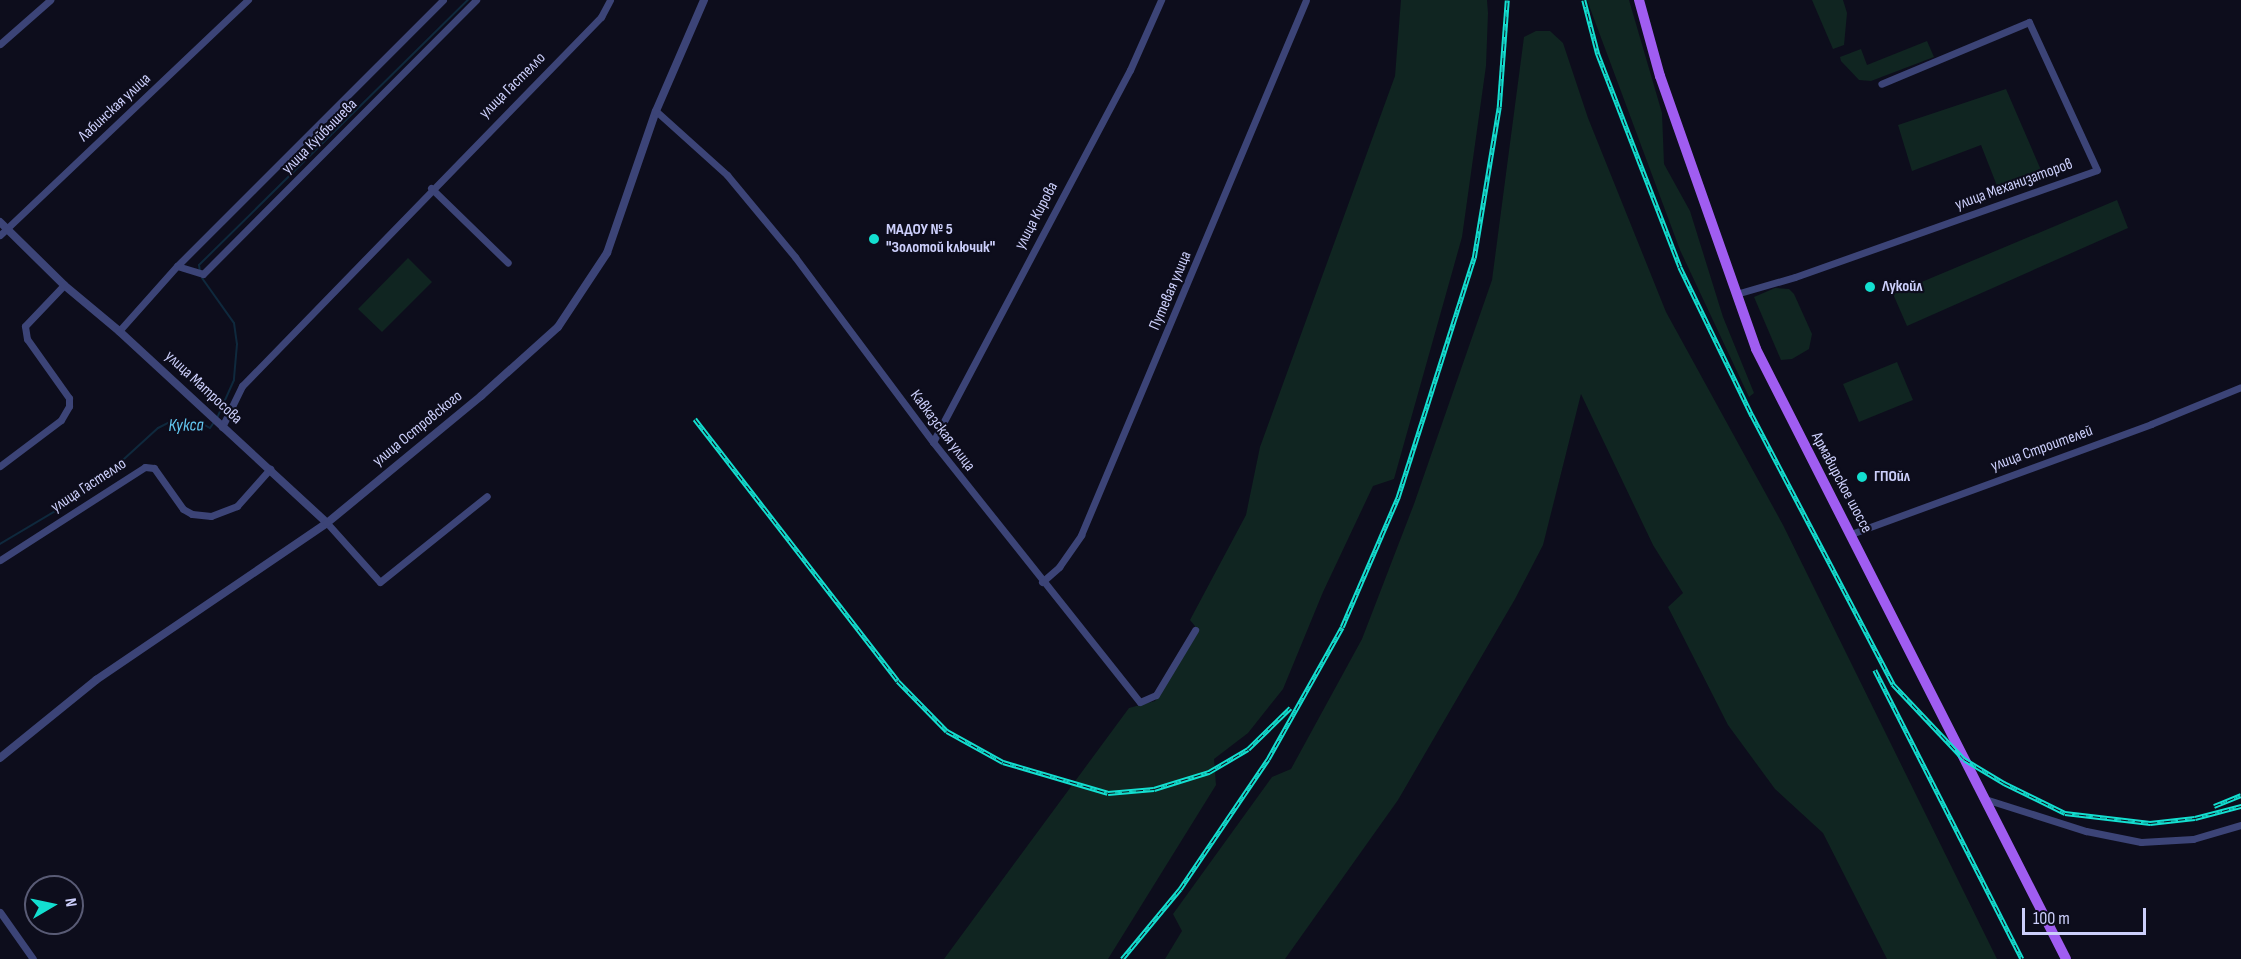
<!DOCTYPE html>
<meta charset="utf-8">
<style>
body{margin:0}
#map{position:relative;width:2241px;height:959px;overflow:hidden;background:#0d0d1c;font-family:"Sofia Sans Condensed",sans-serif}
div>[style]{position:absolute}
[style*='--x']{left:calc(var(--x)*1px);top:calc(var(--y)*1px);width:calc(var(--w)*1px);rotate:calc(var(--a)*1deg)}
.green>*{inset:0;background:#102521}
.stream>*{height:2px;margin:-1px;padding:0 1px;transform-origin:1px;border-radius:1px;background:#0f293d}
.minor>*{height:7px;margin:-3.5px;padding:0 3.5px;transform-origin:3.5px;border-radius:3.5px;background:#3c4477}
.tertiary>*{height:8px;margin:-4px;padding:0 4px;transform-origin:4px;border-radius:4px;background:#3c4477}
.primary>*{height:10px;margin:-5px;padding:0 5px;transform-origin:5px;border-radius:5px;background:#a05df1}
.rail>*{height:4.5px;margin-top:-2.25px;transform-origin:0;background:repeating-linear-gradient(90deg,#0d0d1c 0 7px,#13dfd0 0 14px);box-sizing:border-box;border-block:2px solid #13dfd0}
.dots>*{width:16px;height:16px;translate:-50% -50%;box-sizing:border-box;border:3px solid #0d0d1c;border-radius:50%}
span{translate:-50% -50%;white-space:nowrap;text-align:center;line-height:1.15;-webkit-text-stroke:4.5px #0d0d1c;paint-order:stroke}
.street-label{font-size:16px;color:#cccffb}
.poi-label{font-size:16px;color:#cccffb;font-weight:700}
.left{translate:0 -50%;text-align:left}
.water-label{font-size:18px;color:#63c8f1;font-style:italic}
.north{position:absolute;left:24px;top:875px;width:60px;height:60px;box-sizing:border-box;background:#0d0d1c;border:2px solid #595b75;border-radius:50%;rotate:81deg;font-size:16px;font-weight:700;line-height:24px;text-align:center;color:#cccffb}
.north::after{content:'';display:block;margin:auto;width:21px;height:27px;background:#13dfd0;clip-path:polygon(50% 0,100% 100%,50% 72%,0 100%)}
.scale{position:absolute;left:2022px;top:908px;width:124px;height:27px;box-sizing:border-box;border:3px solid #cccffb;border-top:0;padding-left:8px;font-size:18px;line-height:21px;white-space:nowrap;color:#cccffb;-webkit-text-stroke:4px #0d0d1c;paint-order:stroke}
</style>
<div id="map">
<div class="green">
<i style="clip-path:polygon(1401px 0,1487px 0,1488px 13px,1486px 66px,1462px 237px,1394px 479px,1373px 486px,1323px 592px,1283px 689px,1248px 733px,1214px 759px,1216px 785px,1108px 959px,944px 959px,1129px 708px,1155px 701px,1199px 631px,1190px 620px,1246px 515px,1260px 447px,1395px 76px)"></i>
<i style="clip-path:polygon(1587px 0,1629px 0,1662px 113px,1664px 164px,1690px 211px,1723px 317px,1754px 393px,1749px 397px,1680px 250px)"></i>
<i style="clip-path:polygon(1812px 0,1843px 0,1847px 13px,1844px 45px,1833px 49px)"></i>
<i style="clip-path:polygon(1536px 31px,1550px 31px,1563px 43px,1588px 118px,1666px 312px,1783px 525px,1997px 959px,1887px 959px,1823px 833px,1775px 789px,1728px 725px,1668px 607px,1683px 593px,1653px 545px,1581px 394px,1543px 545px,1515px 599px,1398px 800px,1285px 959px,1165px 959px,1182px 931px,1173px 914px,1272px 777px,1291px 769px,1362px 639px,1414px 504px,1492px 280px,1524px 37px)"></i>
<i style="clip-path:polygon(1927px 41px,1934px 57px,1871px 81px,1859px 80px,1841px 61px,1840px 57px,1861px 49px,1867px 65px)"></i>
<i style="clip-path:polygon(2006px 89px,2044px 177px,2001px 196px,1981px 145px,1912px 171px,1898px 125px)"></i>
<i style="clip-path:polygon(2117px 200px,2128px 228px,1907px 326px,1893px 294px)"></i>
<i style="clip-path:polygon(408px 258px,432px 282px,382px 332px,358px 309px)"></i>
<i style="clip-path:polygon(1775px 288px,1789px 289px,1794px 294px,1812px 334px,1809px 349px,1792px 359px,1781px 360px,1754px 297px)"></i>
<i style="clip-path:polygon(1897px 362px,1913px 400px,1859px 422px,1843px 384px)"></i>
</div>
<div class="stream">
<i style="--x:200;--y:272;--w:7;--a:-98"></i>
<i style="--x:199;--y:265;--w:378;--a:-44.6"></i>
<i style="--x:202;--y:278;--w:55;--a:54.6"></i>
<i style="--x:234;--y:323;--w:21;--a:82"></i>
<i style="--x:237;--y:344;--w:36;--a:95"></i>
<i style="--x:234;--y:380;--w:42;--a:114.1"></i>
<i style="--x:0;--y:544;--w:104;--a:-30.8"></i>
<i style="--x:89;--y:491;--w:93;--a:-42.4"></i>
<i style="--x:158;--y:428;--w:13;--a:-27"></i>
<i style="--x:170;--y:422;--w:31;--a:2"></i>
<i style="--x:201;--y:423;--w:10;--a:29"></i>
<i style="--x:210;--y:428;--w:7;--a:-56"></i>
</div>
<div class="minor">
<i style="--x:0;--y:44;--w:67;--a:-41.3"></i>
<i style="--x:656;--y:111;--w:96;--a:42"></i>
<i style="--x:727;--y:175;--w:107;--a:50.3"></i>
<i style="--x:795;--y:257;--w:231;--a:53.3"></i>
<i style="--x:933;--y:442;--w:332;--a:51.5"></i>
<i style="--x:1140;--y:702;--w:17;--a:-24"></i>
<i style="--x:1156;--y:695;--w:76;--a:-59"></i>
<i style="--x:431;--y:188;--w:107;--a:44.2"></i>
<i style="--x:0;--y:235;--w:342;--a:-43.5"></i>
<i style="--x:177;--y:266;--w:27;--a:17"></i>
<i style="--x:203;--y:274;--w:387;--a:-45.1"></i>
<i style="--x:1736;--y:294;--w:61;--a:-16.1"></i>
<i style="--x:1795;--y:277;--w:320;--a:-19.5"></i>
<i style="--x:2097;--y:170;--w:163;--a:-114.7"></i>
<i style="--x:2029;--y:22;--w:160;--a:157.3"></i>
<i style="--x:119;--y:331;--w:87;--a:-48.3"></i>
<i style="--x:177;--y:266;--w:376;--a:-45"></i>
<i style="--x:222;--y:427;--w:46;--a:-64"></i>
<i style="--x:242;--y:386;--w:515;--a:-45.79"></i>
<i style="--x:601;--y:17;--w:19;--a:-62"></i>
<i style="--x:933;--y:442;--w:421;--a:-62.1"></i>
<i style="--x:1130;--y:70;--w:77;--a:-66.1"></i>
<i style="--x:0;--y:466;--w:76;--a:-37"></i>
<i style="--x:61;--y:420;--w:16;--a:-60"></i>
<i style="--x:69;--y:406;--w:8;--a:-90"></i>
<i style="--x:69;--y:398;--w:72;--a:-125.4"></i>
<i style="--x:27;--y:339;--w:13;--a:-99"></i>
<i style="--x:25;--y:326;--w:57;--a:-46.4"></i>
<i style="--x:327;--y:523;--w:79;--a:48.1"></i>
<i style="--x:380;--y:582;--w:137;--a:-38.8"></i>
<i style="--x:1851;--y:534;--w:320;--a:-20.1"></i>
<i style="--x:2151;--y:424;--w:97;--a:-22.3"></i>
<i style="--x:0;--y:560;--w:172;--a:-32.7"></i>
<i style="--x:145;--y:467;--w:9;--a:6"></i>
<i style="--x:154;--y:468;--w:50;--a:54.7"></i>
<i style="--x:183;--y:509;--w:10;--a:29"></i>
<i style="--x:192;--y:514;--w:19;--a:6"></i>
<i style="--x:211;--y:516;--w:28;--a:-21"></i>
<i style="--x:237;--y:506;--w:50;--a:-48.3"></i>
<i style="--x:1042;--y:582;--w:23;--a:-41"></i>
<i style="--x:1059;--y:567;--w:39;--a:-55"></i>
<i style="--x:1081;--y:535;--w:580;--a:-67.19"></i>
<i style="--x:1985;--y:799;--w:106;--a:17.6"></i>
<i style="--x:2086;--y:831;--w:56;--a:11.3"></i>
<i style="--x:2141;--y:842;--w:52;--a:-3.3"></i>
<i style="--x:2193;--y:839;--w:50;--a:-16.3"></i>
<i style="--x:0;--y:912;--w:57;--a:54.9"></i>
</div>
<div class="tertiary">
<i style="--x:0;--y:222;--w:90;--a:44.5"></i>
<i style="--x:64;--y:285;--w:72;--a:39.9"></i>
<i style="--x:119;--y:331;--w:283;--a:42.7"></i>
<i style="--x:0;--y:758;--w:124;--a:-39.1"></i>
<i style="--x:96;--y:680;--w:279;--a:-34.2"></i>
<i style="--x:327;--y:523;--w:200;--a:-39.5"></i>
<i style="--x:481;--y:396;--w:103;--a:-41.9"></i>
<i style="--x:558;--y:327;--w:89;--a:-56.5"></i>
<i style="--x:607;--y:253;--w:150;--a:-71"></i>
<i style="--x:656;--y:111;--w:121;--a:-66.6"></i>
</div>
<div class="primary">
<i style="--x:1639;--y:0;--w:79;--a:74.6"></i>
<i style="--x:1660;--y:76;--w:289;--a:70.6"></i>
<i style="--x:1756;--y:349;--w:684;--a:63.06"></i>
</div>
<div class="rail">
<i style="--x:1584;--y:0;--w:56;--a:75.5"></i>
<i style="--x:1598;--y:54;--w:228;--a:68.9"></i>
<i style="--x:1680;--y:267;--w:165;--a:64.1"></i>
<i style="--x:1752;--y:415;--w:304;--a:62.3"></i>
<i style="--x:1893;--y:684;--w:103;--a:46.6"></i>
<i style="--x:1964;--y:759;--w:47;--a:31"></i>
<i style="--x:2004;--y:783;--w:68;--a:26.2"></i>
<i style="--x:2065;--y:813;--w:86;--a:6.7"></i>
<i style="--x:2150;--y:823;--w:45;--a:-6.3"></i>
<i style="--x:2195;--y:818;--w:48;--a:-14.6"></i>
<i style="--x:695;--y:419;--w:331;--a:52.2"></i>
<i style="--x:898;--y:681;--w:70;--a:45.6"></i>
<i style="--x:947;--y:731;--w:64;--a:29"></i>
<i style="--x:1003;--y:762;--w:109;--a:16.4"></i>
<i style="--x:1108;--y:793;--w:46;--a:-5"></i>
<i style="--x:1154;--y:789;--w:58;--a:-17.2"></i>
<i style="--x:1209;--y:772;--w:45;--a:-30.5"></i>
<i style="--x:1248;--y:749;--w:59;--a:-44.3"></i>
<i style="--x:1875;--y:670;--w:324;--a:63"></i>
<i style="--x:2214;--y:806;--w:29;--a:-22"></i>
<i style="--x:1122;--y:959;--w:91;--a:-50.4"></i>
<i style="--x:1180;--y:889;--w:157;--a:-55.9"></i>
<i style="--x:1268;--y:759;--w:151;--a:-60.7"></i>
<i style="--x:1342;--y:627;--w:142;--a:-66.7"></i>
<i style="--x:1398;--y:497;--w:251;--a:-72.4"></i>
<i style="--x:1474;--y:258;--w:153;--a:-80.6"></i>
<i style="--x:1499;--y:107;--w:107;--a:-85.7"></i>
</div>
<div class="dots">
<i style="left:874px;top:239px;background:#13dfd0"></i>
<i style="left:1870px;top:287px;background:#13dfd0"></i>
<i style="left:1862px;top:477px;background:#13dfd0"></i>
</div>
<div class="street-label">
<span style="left:513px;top:86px;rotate:-45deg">улица Гастелло</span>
<span style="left:115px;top:108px;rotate:-43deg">Лабинская улица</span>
<span style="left:320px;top:137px;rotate:-45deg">улица Куйбышева</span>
<span style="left:2014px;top:185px;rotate:-20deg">улица Механизаторов</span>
<span style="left:1037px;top:216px;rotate:-62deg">улица Кирова</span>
<span style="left:1171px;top:291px;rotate:-67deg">Путевая улица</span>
<span style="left:203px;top:388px;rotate:43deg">улица Матросова</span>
<span style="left:418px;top:429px;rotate:-39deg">улица Островского</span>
<span style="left:942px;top:431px;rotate:53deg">Кавказская улица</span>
<span style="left:2042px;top:449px;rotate:-20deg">улица Строителей</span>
<span style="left:1841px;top:483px;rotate:62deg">Армавирское шоссе</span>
<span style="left:89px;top:486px;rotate:-33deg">улица Гастелло</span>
</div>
<div class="poi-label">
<span class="left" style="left:886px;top:239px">МАДОУ № 5<br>"Золотой ключик"</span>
<span class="left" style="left:1882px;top:287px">Лукойл</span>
<span class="left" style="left:1874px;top:477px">ГПОйл</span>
</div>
<div class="water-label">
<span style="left:186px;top:426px;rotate:-1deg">Кукса</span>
</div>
<div class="north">N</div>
<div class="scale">100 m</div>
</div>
